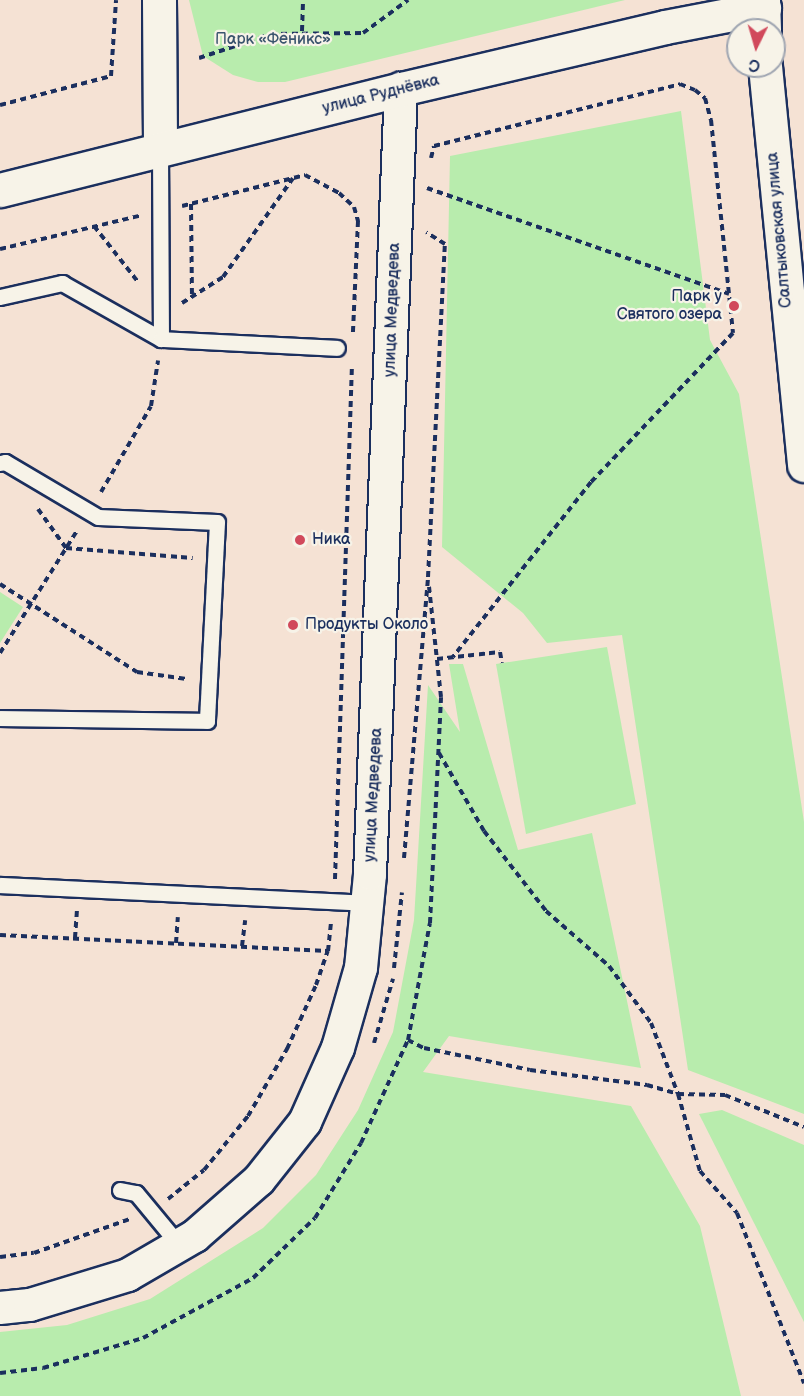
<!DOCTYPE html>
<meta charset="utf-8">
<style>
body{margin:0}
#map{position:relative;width:804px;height:1396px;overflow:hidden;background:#f5e2d4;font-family:"Balsamiq Sans",sans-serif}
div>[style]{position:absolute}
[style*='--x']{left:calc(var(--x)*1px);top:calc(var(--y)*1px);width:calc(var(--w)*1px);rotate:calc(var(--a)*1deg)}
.green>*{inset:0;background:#b8ecad}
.path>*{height:4px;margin-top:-2px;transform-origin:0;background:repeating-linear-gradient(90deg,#1b2f5e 0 6px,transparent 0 10.5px)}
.roads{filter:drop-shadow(2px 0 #1b2f5e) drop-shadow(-2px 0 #1b2f5e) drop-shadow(0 2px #1b2f5e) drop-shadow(0 -2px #1b2f5e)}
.service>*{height:15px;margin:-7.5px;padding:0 7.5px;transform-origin:7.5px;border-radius:7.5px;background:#f7f3e8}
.minor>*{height:32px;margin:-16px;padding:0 16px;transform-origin:16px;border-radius:16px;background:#f7f3e8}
.tertiary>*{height:33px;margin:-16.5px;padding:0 16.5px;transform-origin:16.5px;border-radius:16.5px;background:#f7f3e8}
.secondary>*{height:33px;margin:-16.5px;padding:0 16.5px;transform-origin:16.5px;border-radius:16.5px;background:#f7f3e8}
.dots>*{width:16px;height:16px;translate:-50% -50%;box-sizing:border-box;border:3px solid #f7f3e8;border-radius:50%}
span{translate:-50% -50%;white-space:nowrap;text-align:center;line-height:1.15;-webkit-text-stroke:4.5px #f7f3e8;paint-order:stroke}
.park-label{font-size:16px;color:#3a556e}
.street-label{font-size:16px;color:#1b2f5e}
.poi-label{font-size:16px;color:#1b2f5e}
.right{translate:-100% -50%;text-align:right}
.left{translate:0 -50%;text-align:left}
.north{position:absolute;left:726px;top:18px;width:60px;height:60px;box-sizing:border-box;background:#f7f3e8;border:2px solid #9fa5b1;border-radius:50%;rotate:185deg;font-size:16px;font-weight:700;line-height:24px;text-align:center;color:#1b2f5e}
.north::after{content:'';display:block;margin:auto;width:21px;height:27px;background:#d1495b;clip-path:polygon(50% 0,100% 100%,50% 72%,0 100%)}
</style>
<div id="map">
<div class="green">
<i style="clip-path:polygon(189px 0,625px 0,285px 82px,258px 82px,233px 75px,203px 56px)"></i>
<i style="clip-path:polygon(681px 111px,710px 340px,739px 394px,804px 822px,804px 1114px,688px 1070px,622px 635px,547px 643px,523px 613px,442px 547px,450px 156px)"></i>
<i style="clip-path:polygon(0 592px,23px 607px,0 643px)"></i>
<i style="clip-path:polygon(607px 647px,636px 804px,526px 834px,496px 664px)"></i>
<i style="clip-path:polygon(449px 664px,463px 664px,518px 850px,592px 833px,641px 1068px,449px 1036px,423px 1072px,631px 1106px,700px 1226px,741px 1396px,0 1396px,0 1332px,67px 1325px,150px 1299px,263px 1228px,316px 1175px,358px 1110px,393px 1032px,414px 920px,428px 685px,460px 732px)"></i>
<i style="clip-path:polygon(722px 1110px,804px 1145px,804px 1322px,699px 1114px)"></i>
</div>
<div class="path">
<i style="--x:302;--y:31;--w:31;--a:-88"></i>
<i style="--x:199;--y:58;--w:76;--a:-18.4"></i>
<i style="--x:271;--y:34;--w:92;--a:-0.6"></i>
<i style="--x:363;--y:33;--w:56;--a:-36.3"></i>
<i style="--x:0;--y:105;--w:115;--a:-14.6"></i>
<i style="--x:111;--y:76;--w:76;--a:-86.2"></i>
<i style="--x:431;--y:158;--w:12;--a:-76"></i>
<i style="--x:434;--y:146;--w:254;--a:-14.1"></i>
<i style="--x:680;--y:84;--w:16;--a:22"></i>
<i style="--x:695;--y:90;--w:13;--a:39"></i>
<i style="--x:705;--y:98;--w:23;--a:75"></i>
<i style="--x:711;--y:120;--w:214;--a:84.1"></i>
<i style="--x:733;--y:333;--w:206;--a:133.6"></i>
<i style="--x:591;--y:482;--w:223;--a:128.3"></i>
<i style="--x:427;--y:188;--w:320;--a:19.3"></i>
<i style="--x:191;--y:204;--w:92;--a:89.4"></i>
<i style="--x:182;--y:206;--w:127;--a:-14.1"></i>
<i style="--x:305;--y:175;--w:38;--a:28"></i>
<i style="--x:339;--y:193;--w:21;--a:43"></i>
<i style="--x:354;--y:207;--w:15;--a:74"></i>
<i style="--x:358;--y:221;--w:112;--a:92.6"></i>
<i style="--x:94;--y:226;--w:71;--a:51.8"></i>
<i style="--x:0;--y:249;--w:143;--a:-13.4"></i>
<i style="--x:182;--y:303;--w:49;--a:-32.4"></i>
<i style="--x:223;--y:277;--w:121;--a:-54.7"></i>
<i style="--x:101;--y:492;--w:99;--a:-59.8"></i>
<i style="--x:151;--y:406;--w:46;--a:-81.2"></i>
<i style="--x:38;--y:509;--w:48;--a:54.3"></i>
<i style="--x:66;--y:548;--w:127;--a:4.5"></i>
<i style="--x:0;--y:584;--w:163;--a:32.7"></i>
<i style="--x:137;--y:672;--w:50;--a:8"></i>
<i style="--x:0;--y:653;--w:146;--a:-57.8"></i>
<i style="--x:437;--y:659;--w:63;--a:-6.3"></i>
<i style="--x:500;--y:652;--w:11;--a:80"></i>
<i style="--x:439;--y:753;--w:90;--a:60"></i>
<i style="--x:484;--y:831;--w:101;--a:52.2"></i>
<i style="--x:546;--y:911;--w:84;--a:41.1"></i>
<i style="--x:609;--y:966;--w:71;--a:53.6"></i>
<i style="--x:651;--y:1023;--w:76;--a:69.2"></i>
<i style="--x:678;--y:1094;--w:80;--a:74.1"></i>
<i style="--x:700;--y:1171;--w:56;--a:48.6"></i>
<i style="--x:737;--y:1213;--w:183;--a:68.5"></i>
<i style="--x:404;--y:858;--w:282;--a:-85.1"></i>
<i style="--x:428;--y:577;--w:333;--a:-87.1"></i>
<i style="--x:445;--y:244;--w:22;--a:-148"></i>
<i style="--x:335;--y:879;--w:514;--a:-88.11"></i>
<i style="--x:0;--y:935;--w:328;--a:2.8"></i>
<i style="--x:75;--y:938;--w:29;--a:-86"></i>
<i style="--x:176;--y:943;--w:26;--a:-86"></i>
<i style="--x:242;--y:946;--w:26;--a:-83"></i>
<i style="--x:394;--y:968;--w:76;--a:-84"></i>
<i style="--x:408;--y:1040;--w:18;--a:27"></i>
<i style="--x:424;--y:1048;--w:108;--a:11.7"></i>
<i style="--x:530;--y:1070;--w:118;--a:7.3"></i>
<i style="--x:647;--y:1085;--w:32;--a:16"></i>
<i style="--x:678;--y:1094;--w:47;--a:1.2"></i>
<i style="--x:725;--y:1095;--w:85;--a:22.1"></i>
<i style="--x:374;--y:1043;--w:67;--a:-73.5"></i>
<i style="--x:168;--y:1199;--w:46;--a:-38.9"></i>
<i style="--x:204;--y:1170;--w:70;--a:-50.8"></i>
<i style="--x:248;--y:1116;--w:78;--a:-59.8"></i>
<i style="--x:287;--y:1049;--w:70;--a:-65.6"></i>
<i style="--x:316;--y:985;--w:36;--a:-71"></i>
<i style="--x:328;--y:951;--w:29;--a:-84"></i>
<i style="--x:0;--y:1257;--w:34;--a:-7"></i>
<i style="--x:34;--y:1253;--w:102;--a:-19.5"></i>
<i style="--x:0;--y:1373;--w:43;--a:-6.6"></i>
<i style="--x:43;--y:1368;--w:104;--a:-16.7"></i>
<i style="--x:143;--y:1338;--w:125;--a:-28.6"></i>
<i style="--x:253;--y:1278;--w:86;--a:-44.1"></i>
<i style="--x:315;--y:1218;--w:88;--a:-58.5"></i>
<i style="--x:361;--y:1143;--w:113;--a:-65.5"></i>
<i style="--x:408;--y:1040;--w:119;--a:-79.4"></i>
<i style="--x:430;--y:923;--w:226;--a:-87.2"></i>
<i style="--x:441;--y:697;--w:111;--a:-96.2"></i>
</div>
<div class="roads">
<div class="service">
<i style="--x:160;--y:150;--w:189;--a:89.7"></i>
<i style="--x:0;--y:297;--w:64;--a:-12.7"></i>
<i style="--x:62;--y:283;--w:114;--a:29.5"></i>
<i style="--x:161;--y:339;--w:176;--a:2.9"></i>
<i style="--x:0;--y:463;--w:5;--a:-11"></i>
<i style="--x:5;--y:462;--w:108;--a:30.6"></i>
<i style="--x:98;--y:517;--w:119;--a:2.4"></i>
<i style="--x:217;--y:522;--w:199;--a:92.9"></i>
<i style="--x:207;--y:721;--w:207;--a:-179.2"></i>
<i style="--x:0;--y:885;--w:368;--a:2.8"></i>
<i style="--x:120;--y:1190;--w:16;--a:11"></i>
<i style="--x:136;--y:1193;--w:67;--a:50.4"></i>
</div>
<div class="minor">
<i style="--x:0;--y:1308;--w:30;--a:-6"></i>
<i style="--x:30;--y:1305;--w:102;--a:-17"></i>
<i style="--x:128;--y:1275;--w:78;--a:-30.2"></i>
<i style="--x:195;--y:1236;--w:85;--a:-41.2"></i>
<i style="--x:259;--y:1180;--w:74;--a:-51.6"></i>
<i style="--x:305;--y:1122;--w:81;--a:-66"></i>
<i style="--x:338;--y:1048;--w:83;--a:-74"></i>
<i style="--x:361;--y:968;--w:94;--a:-84.5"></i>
<i style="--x:370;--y:874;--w:786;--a:-87.74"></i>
</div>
<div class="tertiary">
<i style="--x:159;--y:0;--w:150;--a:89.6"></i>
<i style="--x:0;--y:190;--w:414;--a:-14.1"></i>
<i style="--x:401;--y:89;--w:271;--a:-13.2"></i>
<i style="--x:665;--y:27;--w:101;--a:-10.9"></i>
</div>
<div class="secondary">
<i style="--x:763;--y:0;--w:30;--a:88"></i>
<i style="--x:765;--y:66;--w:401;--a:84.4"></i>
</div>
</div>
<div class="dots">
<i style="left:734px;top:306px;background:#d1495b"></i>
<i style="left:300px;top:540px;background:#d1495b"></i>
<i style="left:293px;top:625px;background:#d1495b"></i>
</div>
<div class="park-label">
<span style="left:273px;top:40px">Парк «Феникс»</span>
</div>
<div class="street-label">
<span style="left:381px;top:95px;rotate:-14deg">улица Руднёвка</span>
<span style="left:780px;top:230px;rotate:-95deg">Салтыковская улица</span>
<span style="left:393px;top:310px;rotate:-88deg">улица Медведева</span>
<span style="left:374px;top:795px;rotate:-87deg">улица Медведева</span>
</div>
<div class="poi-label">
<span class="right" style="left:722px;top:306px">Парк у<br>Святого озера</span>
<span class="left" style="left:312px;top:540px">Ника</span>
<span class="left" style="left:305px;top:625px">Продукты Около</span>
</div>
<div class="north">С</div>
</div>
